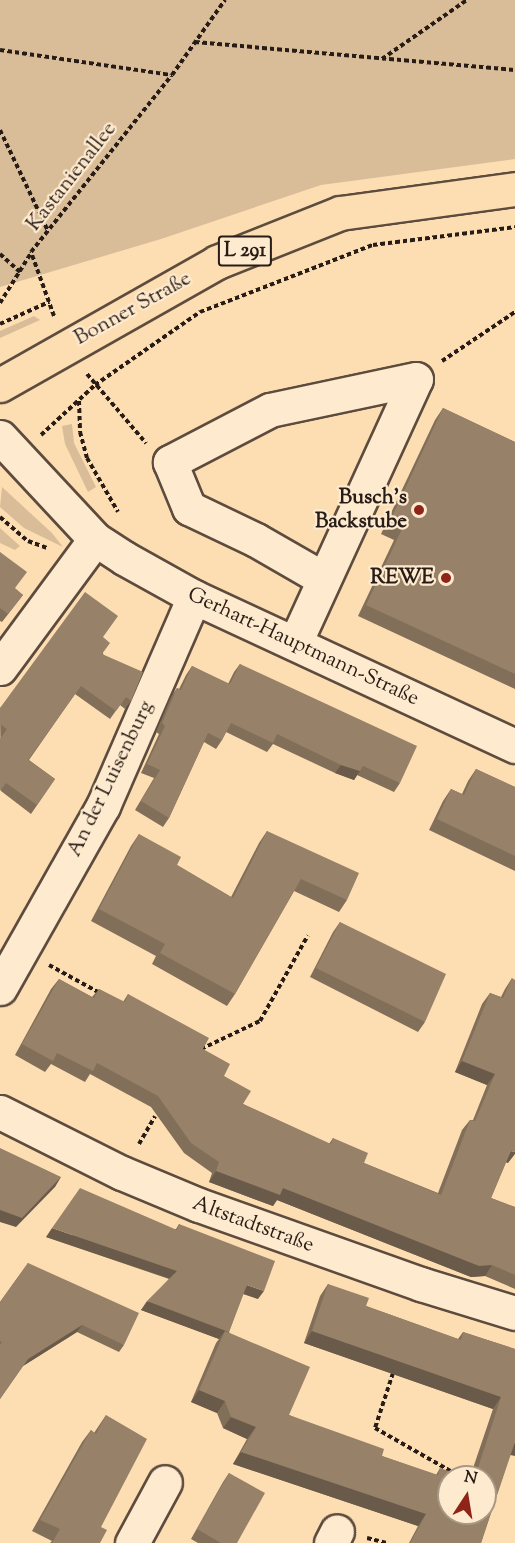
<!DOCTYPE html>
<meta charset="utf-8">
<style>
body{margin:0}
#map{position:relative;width:515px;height:1543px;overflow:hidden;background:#fddeb3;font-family:"Sorts Mill Goudy",serif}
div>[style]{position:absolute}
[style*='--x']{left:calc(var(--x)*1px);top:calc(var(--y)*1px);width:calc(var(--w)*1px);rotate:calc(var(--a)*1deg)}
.green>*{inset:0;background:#d9bd98}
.path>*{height:4px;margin-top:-2px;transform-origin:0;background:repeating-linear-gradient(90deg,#281c17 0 4.5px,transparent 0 7.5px)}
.roads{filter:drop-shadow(2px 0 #5d4c3e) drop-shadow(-2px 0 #5d4c3e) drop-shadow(0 2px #5d4c3e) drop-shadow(0 -2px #5d4c3e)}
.minor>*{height:33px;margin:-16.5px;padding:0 16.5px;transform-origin:16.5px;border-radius:16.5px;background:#feeace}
.major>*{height:33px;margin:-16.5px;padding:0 16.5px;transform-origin:16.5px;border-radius:16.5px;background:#fddeb3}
.wall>*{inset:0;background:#826f59}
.shaded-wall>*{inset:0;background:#6a5a49}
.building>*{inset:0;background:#978168}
.dots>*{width:16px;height:16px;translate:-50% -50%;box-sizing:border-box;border:3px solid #feeace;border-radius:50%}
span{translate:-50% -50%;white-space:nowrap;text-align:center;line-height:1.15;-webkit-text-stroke:4.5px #feeace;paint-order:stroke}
.shield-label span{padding:2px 4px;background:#feeace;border:2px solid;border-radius:4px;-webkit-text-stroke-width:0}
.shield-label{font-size:20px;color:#281c17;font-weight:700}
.street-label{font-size:21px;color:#281c17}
.poi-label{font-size:21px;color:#281c17;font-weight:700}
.right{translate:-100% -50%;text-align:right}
.north{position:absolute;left:437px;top:1465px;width:60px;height:60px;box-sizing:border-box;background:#feeace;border:2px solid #a89885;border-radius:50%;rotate:12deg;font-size:16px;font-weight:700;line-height:24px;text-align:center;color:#281c17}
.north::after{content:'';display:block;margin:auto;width:21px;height:27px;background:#8f2418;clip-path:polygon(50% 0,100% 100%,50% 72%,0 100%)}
</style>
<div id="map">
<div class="green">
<i style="clip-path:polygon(0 0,515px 0,515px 159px,321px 185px,161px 239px,0 287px)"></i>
<i style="clip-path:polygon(34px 316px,40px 320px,0 338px,0 331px)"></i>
<i style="clip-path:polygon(72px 424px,74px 443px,96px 487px,88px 492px,65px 444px,62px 426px)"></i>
<i style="clip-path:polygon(2px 487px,52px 533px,63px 547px,24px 528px,0 507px)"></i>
<i style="clip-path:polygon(0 528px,20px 546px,15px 550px,0 543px)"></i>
</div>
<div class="path">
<i style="--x:195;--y:42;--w:321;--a:5"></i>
<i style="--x:0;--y:50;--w:174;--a:8.3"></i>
<i style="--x:382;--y:59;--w:103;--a:-34.8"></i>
<i style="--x:0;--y:130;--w:112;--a:64.6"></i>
<i style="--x:0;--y:254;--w:27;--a:42"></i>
<i style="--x:0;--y:303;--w:59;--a:-58.2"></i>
<i style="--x:54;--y:316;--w:68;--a:-109.8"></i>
<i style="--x:31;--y:252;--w:226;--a:-51.5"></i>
<i style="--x:172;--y:75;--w:92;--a:-54.8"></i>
<i style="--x:0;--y:324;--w:54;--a:-24.2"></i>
<i style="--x:442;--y:361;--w:88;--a:-33.9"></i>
<i style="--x:87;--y:374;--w:91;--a:49.5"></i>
<i style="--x:79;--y:401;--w:31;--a:88"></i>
<i style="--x:80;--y:432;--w:27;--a:75"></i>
<i style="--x:87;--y:458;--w:62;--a:60.1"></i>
<i style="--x:41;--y:435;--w:74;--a:-42.8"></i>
<i style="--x:95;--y:385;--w:128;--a:-34.8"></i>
<i style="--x:200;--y:312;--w:186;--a:-21.2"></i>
<i style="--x:373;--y:245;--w:143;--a:-7.2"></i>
<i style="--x:0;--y:517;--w:37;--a:41"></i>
<i style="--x:28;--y:541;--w:20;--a:20"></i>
<i style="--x:49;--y:965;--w:58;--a:28.8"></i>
<i style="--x:201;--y:1049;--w:65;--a:-25.4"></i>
<i style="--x:260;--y:1021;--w:98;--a:-60.8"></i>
<i style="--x:139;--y:1144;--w:32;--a:-60"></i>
<i style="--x:393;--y:1373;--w:58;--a:108.1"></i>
<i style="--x:375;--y:1428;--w:99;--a:29.7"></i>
<i style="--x:367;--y:1538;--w:21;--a:14"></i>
</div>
<div class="roads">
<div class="minor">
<i style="--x:0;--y:437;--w:139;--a:47"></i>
<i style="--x:95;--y:539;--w:35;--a:33"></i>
<i style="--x:124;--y:558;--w:80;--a:29.1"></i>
<i style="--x:194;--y:597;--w:354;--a:24.9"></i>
<i style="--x:295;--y:643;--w:290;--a:-65.4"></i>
<i style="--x:416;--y:379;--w:149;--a:168"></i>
<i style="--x:270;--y:410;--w:113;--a:152.5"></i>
<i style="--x:170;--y:462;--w:50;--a:67.6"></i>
<i style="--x:189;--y:508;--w:74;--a:25.5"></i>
<i style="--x:256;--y:540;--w:76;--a:29.9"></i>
<i style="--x:0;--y:668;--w:160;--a:-53.6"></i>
<i style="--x:0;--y:988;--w:209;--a:-60.5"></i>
<i style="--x:103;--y:806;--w:228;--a:-66.5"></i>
<i style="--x:0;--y:1112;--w:136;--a:26.6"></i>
<i style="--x:122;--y:1173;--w:83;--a:22.6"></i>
<i style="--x:199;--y:1205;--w:236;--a:19.6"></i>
<i style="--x:421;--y:1284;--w:98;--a:17.1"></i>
<i style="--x:132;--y:1543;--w:69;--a:-61.6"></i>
<i style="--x:331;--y:1543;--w:13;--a:-63"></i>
</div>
<div class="major">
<i style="--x:0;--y:385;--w:249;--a:-29.5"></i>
<i style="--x:217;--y:262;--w:132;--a:-21.7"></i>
<i style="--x:340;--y:213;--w:177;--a:-7.8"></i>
</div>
</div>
<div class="wall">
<i style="clip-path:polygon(443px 408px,515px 442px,515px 689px,358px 616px,394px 540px,381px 534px,435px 420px)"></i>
<i style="clip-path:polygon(0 552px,15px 589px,23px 595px,2px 622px,0 621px)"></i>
<i style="clip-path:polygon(103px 637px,103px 654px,131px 701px,125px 709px,120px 705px,110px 719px,75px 694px,29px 760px,55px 779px,31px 814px,1px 791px,0 708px)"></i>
<i style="clip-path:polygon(240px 664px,400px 783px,394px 792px,357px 775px,354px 780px,335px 773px,273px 744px,267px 752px,226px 732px,222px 740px,216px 749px,204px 742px,169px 818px,163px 827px,135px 810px,154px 778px,141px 773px,159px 734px,156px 732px,171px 697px,177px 688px,179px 689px,186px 675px,192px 666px,228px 684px,234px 672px)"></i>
<i style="clip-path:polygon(476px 769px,515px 787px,515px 871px,429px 830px,443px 801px,451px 789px,462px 794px,468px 781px)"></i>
<i style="clip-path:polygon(267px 831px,347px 900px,339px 912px,294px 891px,235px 994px,227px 1006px,152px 964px,156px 956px,91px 921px,131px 846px,139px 834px,177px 865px,231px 897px,259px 843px)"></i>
<i style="clip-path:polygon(340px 922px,425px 1022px,418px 1032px,310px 977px,333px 932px)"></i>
<i style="clip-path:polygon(512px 978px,508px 1163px,506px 1162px,491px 1198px,515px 1207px,515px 1289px,485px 1276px,471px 1277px,277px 1200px,273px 1206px,209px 1182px,212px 1173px,184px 1153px,151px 1107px,90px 1074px,85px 1082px,51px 1064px,45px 1072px,15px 1055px,51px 989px,59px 979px,92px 997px,99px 989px,123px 1002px,128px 994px,203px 1049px,224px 1076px,243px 1104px,329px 1144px,333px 1138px,364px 1163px,438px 1193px,462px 1130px,470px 1120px,473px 1120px,487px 1085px,455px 1072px,482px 1004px,490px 993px,501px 997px,505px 989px)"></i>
<i style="clip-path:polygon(179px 1224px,258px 1299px,243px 1294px,229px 1332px,289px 1415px,382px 1456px,436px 1475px,440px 1468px,449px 1513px,485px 1477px,470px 1477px,493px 1409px,304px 1343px,320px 1296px,328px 1284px,366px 1306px,458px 1339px,463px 1332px,515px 1349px,510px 1455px,481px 1543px,409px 1543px,418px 1526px,233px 1464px,247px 1439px,223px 1428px,217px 1413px,191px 1402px,216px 1343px,219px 1339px,141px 1310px,169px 1279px,46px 1237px,176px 1229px)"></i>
<i style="clip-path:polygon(28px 1263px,124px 1345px,119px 1352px,77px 1332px,23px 1366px,0 1399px,0 1302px)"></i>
<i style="clip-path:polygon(106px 1415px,100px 1543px,50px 1543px,52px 1541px,32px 1531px,82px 1442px,91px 1430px,94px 1433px)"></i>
<i style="clip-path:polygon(229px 1473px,237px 1543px,198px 1543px,191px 1539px,223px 1482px)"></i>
</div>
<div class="shaded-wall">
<i style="clip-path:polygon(341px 765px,360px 771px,354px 780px,335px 773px)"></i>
<i style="clip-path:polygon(462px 1061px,495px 1074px,487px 1085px,455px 1072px)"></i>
<i style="clip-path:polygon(511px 1151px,515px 1152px,515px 1154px,508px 1163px,503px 1161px)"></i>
<i style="clip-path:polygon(216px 1171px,283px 1188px,492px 1265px,485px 1276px,471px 1277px,277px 1200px,273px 1206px,209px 1182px)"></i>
<i style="clip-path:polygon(61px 1177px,55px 1187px,16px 1227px,0 1222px,0 1210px)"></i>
<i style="clip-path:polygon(52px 1228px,177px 1271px,171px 1279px,46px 1237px)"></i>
<i style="clip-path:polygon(247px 1285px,264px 1291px,258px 1299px,241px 1293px)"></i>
<i style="clip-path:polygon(147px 1301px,229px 1332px,223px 1340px,225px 1331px,219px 1339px,141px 1310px)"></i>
<i style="clip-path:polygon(82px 1325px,77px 1332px,23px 1366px,28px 1359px)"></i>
<i style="clip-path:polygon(312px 1331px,501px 1397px,493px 1409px,304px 1343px)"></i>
<i style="clip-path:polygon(199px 1390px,225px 1401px,217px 1413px,191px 1402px)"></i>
<i style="clip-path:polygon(231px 1417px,256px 1427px,247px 1439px,223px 1428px)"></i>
<i style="clip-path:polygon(515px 1442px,515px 1456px,506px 1454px)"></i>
<i style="clip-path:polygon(241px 1452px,426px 1514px,418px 1526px,233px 1464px)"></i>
</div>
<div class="building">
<i style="clip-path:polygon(443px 408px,515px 442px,515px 674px,366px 605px,402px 529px,389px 523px)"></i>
<i style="clip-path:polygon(0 552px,27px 572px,15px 588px,23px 595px,8px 614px,0 608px)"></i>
<i style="clip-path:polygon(85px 592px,118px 616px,103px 637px,110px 643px,102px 654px,143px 672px,131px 701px,126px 697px,116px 711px,81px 686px,28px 760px,55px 779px,37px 805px,6px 783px,0 791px,0 739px,7px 729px,0 724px,0 708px)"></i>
<i style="clip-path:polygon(240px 664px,417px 746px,400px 783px,363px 766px,360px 771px,341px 765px,277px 734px,273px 743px,231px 723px,222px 740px,208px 733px,169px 818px,141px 801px,160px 770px,147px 764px,165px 726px,162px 723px,177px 688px,181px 690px,192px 666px,230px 684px)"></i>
<i style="clip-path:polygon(476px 769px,515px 787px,515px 856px,437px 819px,451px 789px,464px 795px)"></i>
<i style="clip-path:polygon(267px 831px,359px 873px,347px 900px,301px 879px,235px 994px,160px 953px,165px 944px,99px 909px,139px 834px,181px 857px,177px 865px,233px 898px)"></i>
<i style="clip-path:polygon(340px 922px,446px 974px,425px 1022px,316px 968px)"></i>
<i style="clip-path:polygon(512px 978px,515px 980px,515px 1152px,511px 1151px,491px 1198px,515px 1207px,515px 1275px,492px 1265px,479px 1266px,283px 1188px,280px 1195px,216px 1171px,219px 1162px,191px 1143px,158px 1096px,97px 1063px,93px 1071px,57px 1053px,53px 1061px,22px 1044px,59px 979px,94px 998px,99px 989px,125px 1002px,128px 994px,209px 1038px,203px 1049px,230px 1064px,224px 1076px,251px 1091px,243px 1104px,331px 1144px,333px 1138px,368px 1153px,364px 1163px,441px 1195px,470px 1120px,475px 1121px,495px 1074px,462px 1061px,490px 993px,503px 998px)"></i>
<i style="clip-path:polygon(0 1148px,61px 1177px,22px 1218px,0 1210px)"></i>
<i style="clip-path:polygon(80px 1188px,177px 1230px,179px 1224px,275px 1261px,264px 1291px,247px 1285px,229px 1332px,147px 1301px,177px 1271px,52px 1228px)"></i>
<i style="clip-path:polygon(28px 1263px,139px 1313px,124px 1345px,82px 1325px,28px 1359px,0 1399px,0 1345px,2px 1342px,0 1341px,0 1302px)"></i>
<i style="clip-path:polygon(328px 1284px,369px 1298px,366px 1306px,461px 1340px,463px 1332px,515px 1349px,515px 1442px,481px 1543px,410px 1543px,426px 1514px,241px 1452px,256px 1427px,231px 1417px,225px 1401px,199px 1390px,225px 1331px,310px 1367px,289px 1415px,384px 1449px,382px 1456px,438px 1475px,440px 1468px,466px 1477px,449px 1477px,449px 1513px,485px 1513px,485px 1477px,475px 1477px,501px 1397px,312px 1331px)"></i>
<i style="clip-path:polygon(106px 1415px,147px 1439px,101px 1527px,107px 1530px,100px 1543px,52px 1543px,60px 1529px,40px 1520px,91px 1430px,96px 1434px)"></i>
<i style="clip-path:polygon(229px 1473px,265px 1493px,237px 1543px,221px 1543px,197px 1529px)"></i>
</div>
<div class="dots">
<i style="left:419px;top:510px;background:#8f2418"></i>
<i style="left:446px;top:578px;background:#8f2418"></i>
</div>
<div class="shield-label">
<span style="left:245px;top:251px">L 291</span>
</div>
<div class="street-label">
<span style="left:72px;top:177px;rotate:-52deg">Kastanienallee</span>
<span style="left:133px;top:309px;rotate:-29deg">Bonner Straße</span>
<span style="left:303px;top:647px;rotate:25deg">Gerhart-Hauptmann-Straße</span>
<span style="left:111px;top:779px;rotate:-64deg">An der Luisenburg</span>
<span style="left:253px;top:1225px;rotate:20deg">Altstadtstraße</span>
</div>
<div class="poi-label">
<span class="right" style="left:407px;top:510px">Busch's<br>Backstube</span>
<span class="right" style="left:434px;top:578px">REWE</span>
</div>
<div class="north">N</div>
</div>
